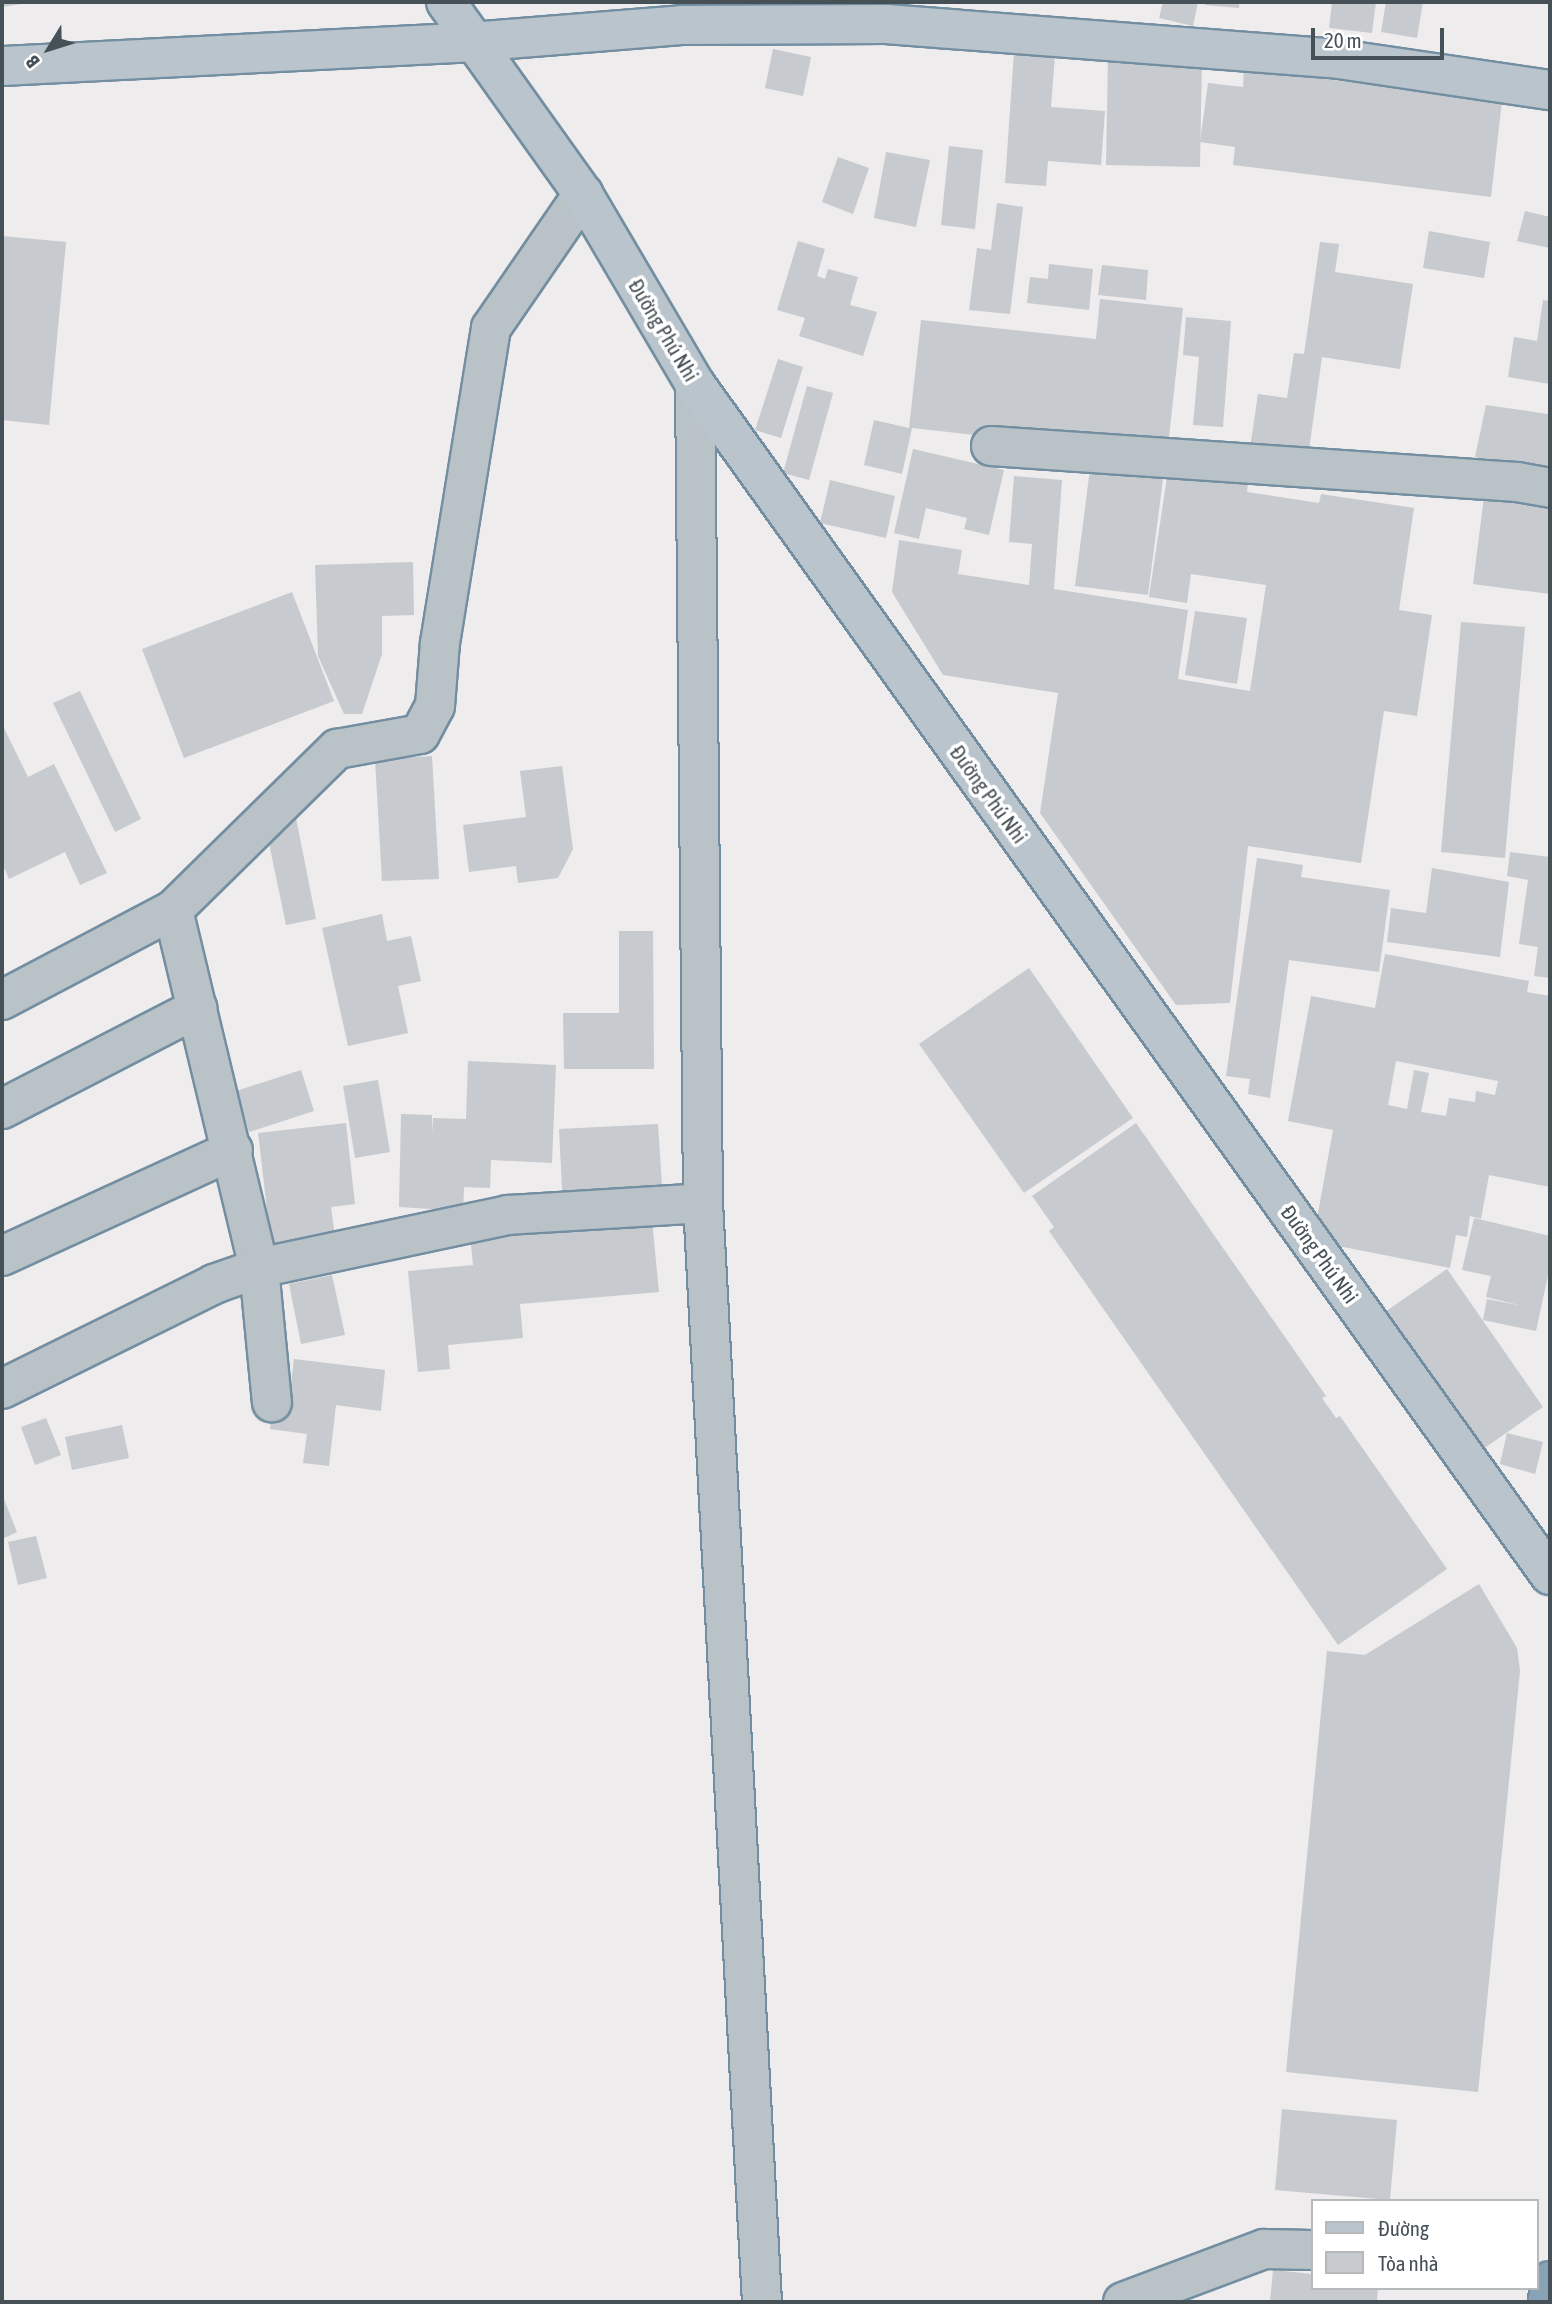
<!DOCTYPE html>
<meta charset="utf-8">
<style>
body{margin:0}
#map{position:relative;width:1552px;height:2304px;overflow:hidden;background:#eeecec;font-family:"Asap Condensed",sans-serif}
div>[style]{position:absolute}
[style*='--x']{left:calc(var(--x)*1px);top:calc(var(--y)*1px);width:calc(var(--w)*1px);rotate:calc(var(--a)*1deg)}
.building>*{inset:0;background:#c7cace}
.roads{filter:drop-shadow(2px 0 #738ea1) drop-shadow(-2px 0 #738ea1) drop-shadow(0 2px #738ea1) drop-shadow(0 -2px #738ea1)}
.street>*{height:38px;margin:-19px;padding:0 19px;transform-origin:19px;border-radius:19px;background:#b8c2c7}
.secondary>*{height:38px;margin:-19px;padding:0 19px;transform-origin:19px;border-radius:19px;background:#b9c4cc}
.highway>*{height:38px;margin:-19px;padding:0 19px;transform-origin:19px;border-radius:19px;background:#88a3b6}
span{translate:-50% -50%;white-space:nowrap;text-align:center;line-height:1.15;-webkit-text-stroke:7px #fff;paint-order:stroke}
.street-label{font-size:21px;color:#465157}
.frame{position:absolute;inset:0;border:4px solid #465157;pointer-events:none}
.legend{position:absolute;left:1311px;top:2199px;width:228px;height:91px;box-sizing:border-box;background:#fff;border:2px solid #b5b9bc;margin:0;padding:9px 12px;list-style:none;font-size:21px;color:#465157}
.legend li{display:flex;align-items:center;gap:14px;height:35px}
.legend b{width:35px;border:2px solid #b5b9bc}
.north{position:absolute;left:14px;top:14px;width:70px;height:70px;-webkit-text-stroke:5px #fff;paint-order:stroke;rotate:232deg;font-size:19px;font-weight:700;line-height:28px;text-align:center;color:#465157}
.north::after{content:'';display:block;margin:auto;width:24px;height:32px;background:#465157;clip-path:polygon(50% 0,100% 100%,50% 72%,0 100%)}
.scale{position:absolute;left:1311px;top:28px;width:133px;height:32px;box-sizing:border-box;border:4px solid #465157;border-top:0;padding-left:9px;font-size:21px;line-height:24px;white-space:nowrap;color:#465157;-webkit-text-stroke:5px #fff;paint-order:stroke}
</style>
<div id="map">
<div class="building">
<i style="clip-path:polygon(2px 2px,27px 2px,27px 3px,2px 7px)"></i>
<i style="clip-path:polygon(1163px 2px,1198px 2px,1193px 26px,1159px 18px)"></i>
<i style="clip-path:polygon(1205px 2px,1239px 2px,1239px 8px,1205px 5px)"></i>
<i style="clip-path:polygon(1332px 2px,1376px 2px,1372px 33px,1329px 28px)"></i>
<i style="clip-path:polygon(1386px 2px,1423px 2px,1417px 38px,1381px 32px)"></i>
<i style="clip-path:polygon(773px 49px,811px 57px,803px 96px,765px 88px)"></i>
<i style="clip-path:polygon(1014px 52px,1055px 55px,1051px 107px,1105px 111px,1101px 165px,1048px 161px,1046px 186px,1005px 183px)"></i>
<i style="clip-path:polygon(1108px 56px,1202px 58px,1200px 167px,1106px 165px)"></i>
<i style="clip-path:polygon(1244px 69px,1502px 101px,1491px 197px,1233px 165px,1235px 147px,1200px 142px,1208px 83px,1243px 87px)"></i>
<i style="clip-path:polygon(949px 146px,983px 150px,975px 229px,941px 225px)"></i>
<i style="clip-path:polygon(886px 152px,930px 160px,916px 227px,874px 218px)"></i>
<i style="clip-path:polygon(838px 157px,869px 168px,853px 214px,822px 202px)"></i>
<i style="clip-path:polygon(997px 203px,1023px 207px,1010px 314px,969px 310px,977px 248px,991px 250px)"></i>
<i style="clip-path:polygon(1525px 211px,1550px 217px,1550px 248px,1517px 241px)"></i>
<i style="clip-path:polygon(1429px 231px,1490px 242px,1484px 278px,1423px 268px)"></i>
<i style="clip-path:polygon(2px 236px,66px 242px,49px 425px,2px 420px)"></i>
<i style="clip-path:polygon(798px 241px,825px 249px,817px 276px,825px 279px,828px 269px,858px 277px,850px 305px,877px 312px,863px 356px,799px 336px,805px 318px,777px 310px)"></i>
<i style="clip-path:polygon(1320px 242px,1339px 244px,1335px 272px,1413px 284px,1400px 369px,1322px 357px,1308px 457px,1250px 448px,1258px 394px,1287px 398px,1294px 353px,1304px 354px)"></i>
<i style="clip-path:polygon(1049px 264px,1093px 269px,1089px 310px,1027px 303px,1030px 277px,1048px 279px)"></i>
<i style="clip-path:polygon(1102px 265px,1148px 270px,1146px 300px,1098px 295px)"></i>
<i style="clip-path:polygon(1100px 299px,1183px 308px,1167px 456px,912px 428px,902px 474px,864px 465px,874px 420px,909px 428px,921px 320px,1096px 339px)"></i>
<i style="clip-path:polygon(1543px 300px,1550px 301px,1550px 384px,1508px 377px,1514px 337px,1537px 341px)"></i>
<i style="clip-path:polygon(1186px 317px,1231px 321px,1223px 427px,1193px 425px,1199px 357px,1183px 355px)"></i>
<i style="clip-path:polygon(778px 359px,803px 367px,781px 438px,755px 430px)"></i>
<i style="clip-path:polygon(807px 386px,833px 393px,809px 480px,783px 473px)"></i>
<i style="clip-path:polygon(1486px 405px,1548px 414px,1550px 408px,1550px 474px,1475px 457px)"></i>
<i style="clip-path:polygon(913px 449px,1004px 470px,989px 535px,964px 529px,967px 518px,926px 508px,919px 539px,894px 533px)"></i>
<i style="clip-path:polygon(1090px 469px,1163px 479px,1148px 595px,1075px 586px)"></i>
<i style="clip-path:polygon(1168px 470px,1248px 482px,1247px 492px,1319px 503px,1321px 494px,1414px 508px,1399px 610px,1432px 615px,1417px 716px,1384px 711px,1361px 863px,1248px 846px,1230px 1003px,1176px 1005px,1040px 813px,1058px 693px,943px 675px,892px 592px,899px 540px,962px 550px,958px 574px,1029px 585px,1032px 544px,1009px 542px,1014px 476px,1062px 480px,1054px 589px,1188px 610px,1178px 679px,1250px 691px,1266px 585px,1191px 574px,1187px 603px,1149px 597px)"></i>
<i style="clip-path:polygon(830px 480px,895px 496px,886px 538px,820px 523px)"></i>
<i style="clip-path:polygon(1486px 481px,1550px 490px,1550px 594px,1473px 584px)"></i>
<i style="clip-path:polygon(413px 562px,414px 615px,382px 616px,382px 654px,362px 714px,344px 714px,318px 656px,315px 565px)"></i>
<i style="clip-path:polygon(292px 592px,334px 701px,184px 758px,142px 649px)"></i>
<i style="clip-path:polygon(1195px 611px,1247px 618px,1237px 684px,1185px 675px)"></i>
<i style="clip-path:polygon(1461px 622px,1525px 627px,1505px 858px,1441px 852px)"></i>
<i style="clip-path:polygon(80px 691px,141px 819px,115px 832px,53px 703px)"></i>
<i style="clip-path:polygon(2px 724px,28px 777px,54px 764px,107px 873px,80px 885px,65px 852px,9px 879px,2px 863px)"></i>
<i style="clip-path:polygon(432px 756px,439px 879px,382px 881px,375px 759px)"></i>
<i style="clip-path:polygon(562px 766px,573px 849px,558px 878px,518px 883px,516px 866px,469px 872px,463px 825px,526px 817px,520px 771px)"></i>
<i style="clip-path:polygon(296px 818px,316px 919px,286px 925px,265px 824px)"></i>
<i style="clip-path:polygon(1510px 852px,1550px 857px,1550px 978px,1534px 976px,1538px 947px,1519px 944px,1528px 880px,1507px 876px)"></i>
<i style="clip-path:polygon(1257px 858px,1303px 865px,1301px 877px,1390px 890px,1379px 972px,1289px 960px,1270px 1098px,1248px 1094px,1250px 1079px,1226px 1076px)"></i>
<i style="clip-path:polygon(1432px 868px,1509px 882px,1500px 957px,1387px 942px,1391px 908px,1426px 913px)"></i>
<i style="clip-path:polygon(382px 914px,387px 941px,411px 936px,421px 981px,398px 986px,408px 1033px,348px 1046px,322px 928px)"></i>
<i style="clip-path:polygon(619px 931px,653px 931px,654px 1069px,564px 1069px,563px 1013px,619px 1013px)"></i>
<i style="clip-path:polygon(evenodd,1385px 954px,1529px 981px,1527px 992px,1550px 996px,1550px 1187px,1489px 1175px,1481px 1219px,1470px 1216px,1467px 1237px,1456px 1235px,1450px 1268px,1313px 1241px,1333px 1130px,1288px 1121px,1311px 996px,1375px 1008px,1385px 954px,1396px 1061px,1498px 1081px,1495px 1095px,1476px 1091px,1475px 1102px,1449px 1098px,1446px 1116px,1421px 1112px,1429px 1073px,1414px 1070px,1407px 1109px,1388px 1105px,1396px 1061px)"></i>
<i style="clip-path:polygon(1029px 968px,1133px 1118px,1024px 1193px,919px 1044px)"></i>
<i style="clip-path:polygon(468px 1061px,556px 1065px,552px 1163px,491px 1160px,490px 1188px,464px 1187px,463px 1211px,399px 1207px,401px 1114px,432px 1115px,432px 1133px,433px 1118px,466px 1119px)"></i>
<i style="clip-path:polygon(301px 1070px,314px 1111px,249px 1132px,236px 1091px)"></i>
<i style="clip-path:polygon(378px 1080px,390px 1152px,355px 1158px,343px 1086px)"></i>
<i style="clip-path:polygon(346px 1123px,355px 1204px,331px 1207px,336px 1245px,272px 1251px,258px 1133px)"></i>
<i style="clip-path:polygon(1136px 1123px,1326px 1396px,1322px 1398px,1336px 1418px,1340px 1416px,1447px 1569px,1338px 1645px,1049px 1231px,1054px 1227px,1032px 1196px)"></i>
<i style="clip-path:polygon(658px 1124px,663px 1201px,563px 1207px,559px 1129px)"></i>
<i style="clip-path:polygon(651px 1210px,659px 1292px,520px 1304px,523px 1338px,448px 1345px,450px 1369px,418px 1372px,408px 1271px,473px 1265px,469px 1226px)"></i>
<i style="clip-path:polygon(1474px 1218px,1550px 1236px,1550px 1266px,1536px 1331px,1483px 1320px,1487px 1299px,1523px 1306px,1486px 1297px,1491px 1276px,1462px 1270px)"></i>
<i style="clip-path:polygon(1447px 1269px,1543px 1407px,1479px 1452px,1382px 1314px)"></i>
<i style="clip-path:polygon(332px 1275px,345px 1335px,301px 1344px,289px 1284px)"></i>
<i style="clip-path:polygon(294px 1359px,385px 1370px,381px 1411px,336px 1405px,329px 1466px,303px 1463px,307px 1434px,270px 1429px,273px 1398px,289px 1400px)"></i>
<i style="clip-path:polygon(46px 1418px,61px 1455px,35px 1465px,21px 1427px)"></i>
<i style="clip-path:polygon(122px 1425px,129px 1458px,72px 1470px,65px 1437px)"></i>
<i style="clip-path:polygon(1507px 1433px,1543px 1442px,1535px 1474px,1500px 1464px)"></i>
<i style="clip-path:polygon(2px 1494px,17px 1532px,2px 1539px)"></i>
<i style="clip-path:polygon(36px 1536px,47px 1578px,18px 1585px,8px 1542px)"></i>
<i style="clip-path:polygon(1479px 1584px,1517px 1648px,1520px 1671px,1478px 2092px,1286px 2072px,1327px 1651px,1365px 1655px)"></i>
<i style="clip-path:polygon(1282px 2109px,1397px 2120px,1390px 2200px,1275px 2190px)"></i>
<i style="clip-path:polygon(1273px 2270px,1312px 2274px,1312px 2288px,1378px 2288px,1377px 2302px,1270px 2302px)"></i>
</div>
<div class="roads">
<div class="street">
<i style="--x:695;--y:384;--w:819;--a:89.44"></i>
<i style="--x:703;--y:1203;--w:1101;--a:86.93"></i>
<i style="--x:991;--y:446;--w:527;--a:3.92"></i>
<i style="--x:1517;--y:482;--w:34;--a:10"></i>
<i style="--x:173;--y:910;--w:368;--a:76.5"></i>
<i style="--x:259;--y:1268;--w:135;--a:84.5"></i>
<i style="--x:2;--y:1000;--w:193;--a:-27.8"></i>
<i style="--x:173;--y:910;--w:230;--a:-44.5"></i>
<i style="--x:337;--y:749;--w:84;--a:-10.2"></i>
<i style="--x:420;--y:734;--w:32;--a:-62"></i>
<i style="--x:435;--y:706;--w:63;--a:-85.5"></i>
<i style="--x:440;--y:643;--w:319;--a:-80.8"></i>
<i style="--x:491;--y:328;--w:163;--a:-55.5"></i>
<i style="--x:2;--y:1109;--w:220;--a:-27.3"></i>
<i style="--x:2;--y:1256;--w:254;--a:-24.6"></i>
<i style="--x:2;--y:1389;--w:237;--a:-26.3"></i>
<i style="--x:214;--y:1284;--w:48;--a:-19.6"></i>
<i style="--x:259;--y:1268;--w:255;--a:-12"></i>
<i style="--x:508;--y:1215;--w:195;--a:-3.5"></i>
<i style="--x:1123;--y:2302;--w:151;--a:-20.6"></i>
<i style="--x:1264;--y:2249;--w:48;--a:1.2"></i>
</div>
<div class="secondary">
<i style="--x:446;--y:2;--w:236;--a:54.5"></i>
<i style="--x:583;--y:194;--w:221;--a:59.5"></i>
<i style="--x:695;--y:384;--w:1466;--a:54.33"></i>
<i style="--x:2;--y:66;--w:470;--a:-2.9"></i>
<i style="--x:471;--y:42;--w:211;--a:-4.6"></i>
<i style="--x:681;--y:25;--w:205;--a:-0.3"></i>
<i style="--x:886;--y:24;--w:454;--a:4.4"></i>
<i style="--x:1339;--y:59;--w:213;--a:8.4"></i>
</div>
<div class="highway">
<i style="--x:1548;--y:2302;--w:21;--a:-85"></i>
</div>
</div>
<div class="street-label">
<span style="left:664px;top:330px;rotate:59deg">Đường Phú Nhi</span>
<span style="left:989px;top:794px;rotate:54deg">Đường Phú Nhi</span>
<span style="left:1320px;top:1254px;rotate:54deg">Đường Phú Nhi</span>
</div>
<div class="frame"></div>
<ul class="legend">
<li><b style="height:9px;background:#b9c4cc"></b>Đường</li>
<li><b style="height:19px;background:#c7cace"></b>Tòa nhà</li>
</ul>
<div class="north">B</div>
<div class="scale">20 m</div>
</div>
